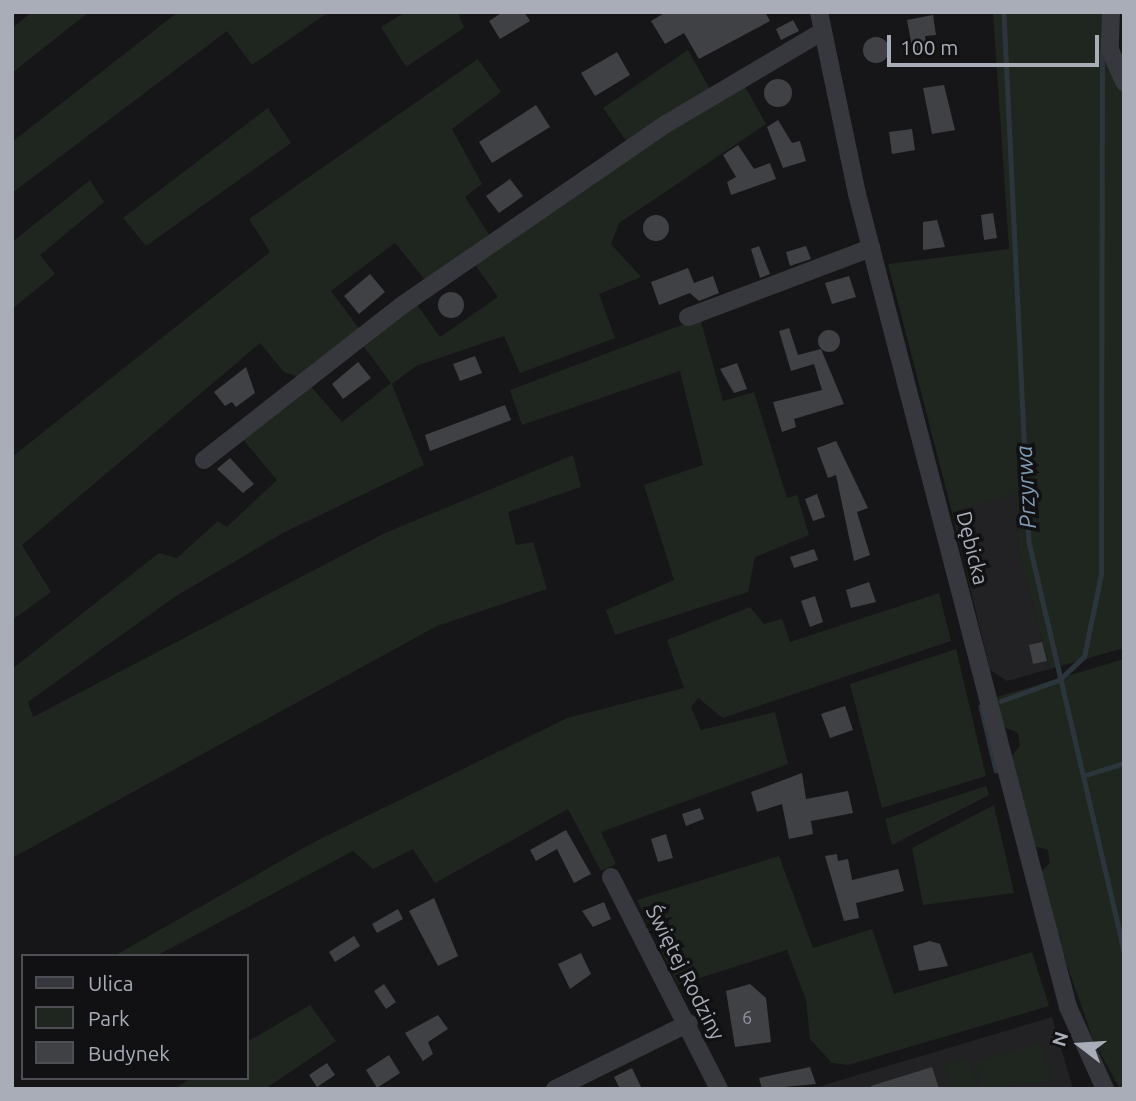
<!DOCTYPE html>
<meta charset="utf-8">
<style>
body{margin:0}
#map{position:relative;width:1136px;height:1101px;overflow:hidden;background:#161618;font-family:Ubuntu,sans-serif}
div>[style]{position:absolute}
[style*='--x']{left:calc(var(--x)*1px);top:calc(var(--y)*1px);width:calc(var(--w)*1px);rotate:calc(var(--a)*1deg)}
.built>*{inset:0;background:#222225}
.green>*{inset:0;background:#1e261f}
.stream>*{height:4.5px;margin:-2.25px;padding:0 2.25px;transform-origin:2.25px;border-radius:2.25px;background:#2c353c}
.building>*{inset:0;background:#404145}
.round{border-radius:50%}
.minor>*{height:18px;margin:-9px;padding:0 9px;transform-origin:9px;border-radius:9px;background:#37383d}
span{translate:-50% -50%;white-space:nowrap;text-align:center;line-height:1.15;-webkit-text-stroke:7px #111113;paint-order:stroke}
.number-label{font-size:18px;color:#8e929b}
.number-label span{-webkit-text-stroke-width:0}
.street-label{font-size:21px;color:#a8adb8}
.water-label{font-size:23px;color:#7f9bb3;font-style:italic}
.frame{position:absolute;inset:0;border:14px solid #a8adb8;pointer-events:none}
.legend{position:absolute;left:21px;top:954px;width:228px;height:126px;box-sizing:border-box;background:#111113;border:2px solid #4d4f55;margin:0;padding:9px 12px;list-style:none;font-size:21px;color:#a8adb8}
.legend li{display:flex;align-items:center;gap:14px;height:35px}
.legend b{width:35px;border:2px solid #4d4f55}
.north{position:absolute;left:1045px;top:1010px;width:70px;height:70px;-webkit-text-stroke:5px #111113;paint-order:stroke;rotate:287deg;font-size:19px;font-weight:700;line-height:28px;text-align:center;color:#a8adb8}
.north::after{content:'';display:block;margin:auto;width:24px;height:32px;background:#a8adb8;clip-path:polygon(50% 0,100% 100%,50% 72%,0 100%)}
.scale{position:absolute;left:887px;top:35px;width:212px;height:32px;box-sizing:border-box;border:4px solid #a8adb8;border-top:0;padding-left:9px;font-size:21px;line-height:24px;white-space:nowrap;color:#a8adb8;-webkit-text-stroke:5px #111113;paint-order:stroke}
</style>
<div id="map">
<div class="built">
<i style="clip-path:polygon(1016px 493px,1019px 554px,1050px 669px,1007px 681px,990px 670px,952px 512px)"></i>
<i style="clip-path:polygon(1052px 1017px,1073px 1089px,812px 1089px,834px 1082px)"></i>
</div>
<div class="green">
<i style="clip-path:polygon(32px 12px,89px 12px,12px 73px,12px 28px)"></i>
<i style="clip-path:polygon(178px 12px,329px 12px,252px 65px,227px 31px,12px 193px,12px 142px)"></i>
<i style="clip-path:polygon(406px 12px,458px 12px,464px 28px,406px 67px,381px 27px)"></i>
<i style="clip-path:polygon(993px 12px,1107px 12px,1124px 87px,1124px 648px,1050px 669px,1019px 554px,1016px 494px,952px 512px,888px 264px,1009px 249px)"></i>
<i style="clip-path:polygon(688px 50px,710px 89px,627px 142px,603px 108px)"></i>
<i style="clip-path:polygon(478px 59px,501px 92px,452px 129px,482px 184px,465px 197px,490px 236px,426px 281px,395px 243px,331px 291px,360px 330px,299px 377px,284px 372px,260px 343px,22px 545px,51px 592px,12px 620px,12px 457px,270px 252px,249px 219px)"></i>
<i style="clip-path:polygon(744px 85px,766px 124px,619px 223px,611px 244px,641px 277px,599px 294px,615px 338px,520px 373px,504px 336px,416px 366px,392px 384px,424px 465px,283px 533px,176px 596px,28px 702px,33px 717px,385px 533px,573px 455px,581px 487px,508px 512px,516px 545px,533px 542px,547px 589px,437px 626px,12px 858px,12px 669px,159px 553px,177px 558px,218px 521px,227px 527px,277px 480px,241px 437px,308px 383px,342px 422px,391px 383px,361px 343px,415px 302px,440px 337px,498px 297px,473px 262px,660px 133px)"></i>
<i style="clip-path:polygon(268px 108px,291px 143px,146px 246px,123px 218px)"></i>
<i style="clip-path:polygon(90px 180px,104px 202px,40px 255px,55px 274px,12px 309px,12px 242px)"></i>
<i style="clip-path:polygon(700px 318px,723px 401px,754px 392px,787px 498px,797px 495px,809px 535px,755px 557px,748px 592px,615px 635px,606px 610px,674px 580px,644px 485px,703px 465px,680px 371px,522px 425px,510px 390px)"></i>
<i style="clip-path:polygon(939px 593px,951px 641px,723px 718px,698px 698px,691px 707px,701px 730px,775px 712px,788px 764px,601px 832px,616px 864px,601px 871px,568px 809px,435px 883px,413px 849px,373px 869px,353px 851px,156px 956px,114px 956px,316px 841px,567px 718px,684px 688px,667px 640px,750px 607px,764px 624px,782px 619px,790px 642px)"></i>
<i style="clip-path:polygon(956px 649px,986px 776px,882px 808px,850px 684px)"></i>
<i style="clip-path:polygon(1124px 659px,1124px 1089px,1120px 1089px,1094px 1042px,1056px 934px,1041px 872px,1050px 863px,1048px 850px,1034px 846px,1010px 758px,1020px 746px,1018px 733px,1002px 726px,997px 697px)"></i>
<i style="clip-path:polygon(986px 786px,989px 795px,892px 845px,885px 819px)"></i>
<i style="clip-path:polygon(994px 805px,1014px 893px,923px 905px,912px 848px)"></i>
<i style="clip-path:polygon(779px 856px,813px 948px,872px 929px,894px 994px,1032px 952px,1049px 1006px,848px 1065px,832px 1063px,810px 1039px,806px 1000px,787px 950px,678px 985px,637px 900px)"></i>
<i style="clip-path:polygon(310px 1005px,336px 1041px,265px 1089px,175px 1089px,191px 1078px,247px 1078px,247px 1042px)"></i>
<i style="clip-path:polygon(1040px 1042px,1052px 1081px,982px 1089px,975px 1062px)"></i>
<i style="clip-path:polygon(970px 1057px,978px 1089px,951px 1089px,944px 1065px)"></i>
</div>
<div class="stream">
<i style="--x:1004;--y:12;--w:531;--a:87.3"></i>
<i style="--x:1029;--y:542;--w:420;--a:76.9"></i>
<i style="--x:1001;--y:701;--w:62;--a:-19.9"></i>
<i style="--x:1059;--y:680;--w:34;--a:-43"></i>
<i style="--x:1084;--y:657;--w:85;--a:-78.4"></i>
<i style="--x:1101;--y:574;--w:522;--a:-89.89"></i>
<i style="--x:981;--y:706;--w:66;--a:76.8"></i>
<i style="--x:1083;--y:776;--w:43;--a:-17.6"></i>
</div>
<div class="building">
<i style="clip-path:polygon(503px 12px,524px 12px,530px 21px,500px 39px,489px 21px)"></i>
<i style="clip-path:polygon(666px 12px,765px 12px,770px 21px,699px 59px,684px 33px,665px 44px,651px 21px)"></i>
<i style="clip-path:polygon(933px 15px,936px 35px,925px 36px,927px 49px,913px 52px,907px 20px)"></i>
<i style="clip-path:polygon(793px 20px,799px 31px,781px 40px,776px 29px)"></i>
<i class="round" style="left:863px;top:37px;width:26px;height:26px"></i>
<i style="clip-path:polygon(617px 52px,630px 75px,595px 96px,581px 73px)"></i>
<i class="round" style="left:764px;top:79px;width:28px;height:28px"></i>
<i style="clip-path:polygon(944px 85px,955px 130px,932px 134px,923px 88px)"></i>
<i style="clip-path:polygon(536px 105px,550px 127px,492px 163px,479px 142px)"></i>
<i style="clip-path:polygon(778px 120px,792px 143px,800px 141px,806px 161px,783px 168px,767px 127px)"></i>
<i style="clip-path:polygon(912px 129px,915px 150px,892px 154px,889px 132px)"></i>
<i style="clip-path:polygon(738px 145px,754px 169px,770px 163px,776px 179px,731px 195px,727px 182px,736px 177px,723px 155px)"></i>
<i style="clip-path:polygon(510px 179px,523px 196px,499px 213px,486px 196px)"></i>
<i style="clip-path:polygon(993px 213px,997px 238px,984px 240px,981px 215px)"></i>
<i class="round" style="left:643px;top:215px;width:26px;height:26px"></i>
<i style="clip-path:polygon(937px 220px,945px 247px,923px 250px,923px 222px)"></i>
<i style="clip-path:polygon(759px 246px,770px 274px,760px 278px,751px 249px)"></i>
<i style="clip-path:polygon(806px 246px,811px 259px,790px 266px,786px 252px)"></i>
<i style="clip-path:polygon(688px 268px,694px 283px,713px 276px,719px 293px,699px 301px,690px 293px,659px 305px,651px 282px)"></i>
<i style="clip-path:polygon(370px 274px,385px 292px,359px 314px,344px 296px)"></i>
<i style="clip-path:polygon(849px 276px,856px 297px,832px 304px,825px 283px)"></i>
<i class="round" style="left:438px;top:292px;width:26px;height:26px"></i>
<i style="clip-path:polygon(789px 328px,798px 355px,821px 349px,844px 404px,794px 419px,796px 427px,782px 432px,773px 402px,822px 390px,814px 364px,791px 371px,779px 331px)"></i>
<i class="round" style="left:818px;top:330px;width:22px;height:22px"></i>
<i style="clip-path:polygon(475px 356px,482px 373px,460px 381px,453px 364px)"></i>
<i style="clip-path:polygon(358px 362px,371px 378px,343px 399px,332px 384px)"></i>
<i style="clip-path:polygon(737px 363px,747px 389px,734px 393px,720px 369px)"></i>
<i style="clip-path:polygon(246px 367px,255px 393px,236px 407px,232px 402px,225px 406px,214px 392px)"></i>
<i style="clip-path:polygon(505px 405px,511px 420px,430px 451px,425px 435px)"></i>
<i style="clip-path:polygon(836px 441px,868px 508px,857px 512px,870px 555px,854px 561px,836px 475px,828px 478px,817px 448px)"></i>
<i style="clip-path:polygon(230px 458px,254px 484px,243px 493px,217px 469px)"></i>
<i style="clip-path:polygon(817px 494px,825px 517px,813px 521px,805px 499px)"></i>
<i style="clip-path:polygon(814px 549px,818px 560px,794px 568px,790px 557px)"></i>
<i style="clip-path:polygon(869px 582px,876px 602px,851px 608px,846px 590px)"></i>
<i style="clip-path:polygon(815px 596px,823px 622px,810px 627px,801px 601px)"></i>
<i style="clip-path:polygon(1042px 642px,1047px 661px,1033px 664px,1029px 645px)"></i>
<i style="clip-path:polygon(845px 706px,853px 730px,830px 738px,821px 714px)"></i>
<i style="clip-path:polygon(802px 773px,806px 799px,848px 791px,853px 813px,811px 821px,813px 834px,789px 839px,782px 804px,757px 812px,751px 792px)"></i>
<i style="clip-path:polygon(700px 808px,704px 819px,686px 826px,682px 814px)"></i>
<i style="clip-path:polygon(566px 830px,591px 874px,574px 883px,557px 849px,536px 861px,530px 850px)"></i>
<i style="clip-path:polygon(666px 834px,673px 858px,658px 862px,651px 839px)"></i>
<i style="clip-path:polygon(837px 854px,838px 861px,848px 859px,852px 880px,898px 869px,904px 891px,856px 903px,859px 918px,844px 921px,825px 856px)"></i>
<i style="clip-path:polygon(434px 898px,458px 956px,438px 966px,409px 911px)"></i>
<i style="clip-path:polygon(604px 902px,611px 919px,593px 927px,582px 911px)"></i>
<i style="clip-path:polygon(398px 909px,403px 919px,377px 933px,372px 924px)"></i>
<i style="clip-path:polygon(354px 936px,360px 946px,335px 962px,329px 952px)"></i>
<i style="clip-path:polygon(930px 941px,940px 944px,948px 966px,919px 971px,913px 946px)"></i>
<i style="clip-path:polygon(581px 953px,591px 974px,570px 989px,558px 964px)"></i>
<i style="clip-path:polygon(384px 984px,396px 1002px,386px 1009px,374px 991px)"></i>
<i style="clip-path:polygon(750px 984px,766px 998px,771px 1042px,735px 1047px,726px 991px)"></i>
<i style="clip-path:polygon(438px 1015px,448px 1029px,428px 1042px,433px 1054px,423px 1061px,405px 1033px)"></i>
<i style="clip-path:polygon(389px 1055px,400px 1073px,377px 1088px,366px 1070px)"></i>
<i style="clip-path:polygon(327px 1063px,335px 1075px,317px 1087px,309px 1075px)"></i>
<i style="clip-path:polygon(810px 1067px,816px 1084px,762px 1089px,759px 1078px)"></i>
<i style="clip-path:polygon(932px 1067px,939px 1089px,871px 1089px,871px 1086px)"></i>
<i style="clip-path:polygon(632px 1068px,642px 1089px,620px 1089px,614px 1077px)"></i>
</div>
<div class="minor">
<i style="--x:819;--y:12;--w:186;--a:78.2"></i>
<i style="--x:857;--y:194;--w:840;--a:75.45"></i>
<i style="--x:1068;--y:1007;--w:90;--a:65.7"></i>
<i style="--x:1111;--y:12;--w:38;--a:92"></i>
<i style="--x:1110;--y:50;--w:35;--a:66"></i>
<i style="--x:688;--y:317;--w:196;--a:-20.7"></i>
<i style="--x:204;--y:460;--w:250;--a:-38"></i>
<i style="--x:401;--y:306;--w:321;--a:-34.5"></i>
<i style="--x:666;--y:124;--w:182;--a:-30.6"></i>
<i style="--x:611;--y:877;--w:238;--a:63"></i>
<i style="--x:555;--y:1089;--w:149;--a:-26.2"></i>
</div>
<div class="number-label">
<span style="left:747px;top:1017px">6</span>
</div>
<div class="street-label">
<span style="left:973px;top:548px;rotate:76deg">Dębicka</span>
<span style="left:686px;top:972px;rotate:63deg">Świętej Rodziny</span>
</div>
<div class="water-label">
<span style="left:1026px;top:487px;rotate:-93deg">Przyrwa</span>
</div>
<div class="frame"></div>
<ul class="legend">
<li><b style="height:9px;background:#37383d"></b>Ulica</li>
<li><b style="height:19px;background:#1e261f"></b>Park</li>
<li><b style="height:19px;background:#404145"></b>Budynek</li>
</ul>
<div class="north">N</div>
<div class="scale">100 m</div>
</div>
